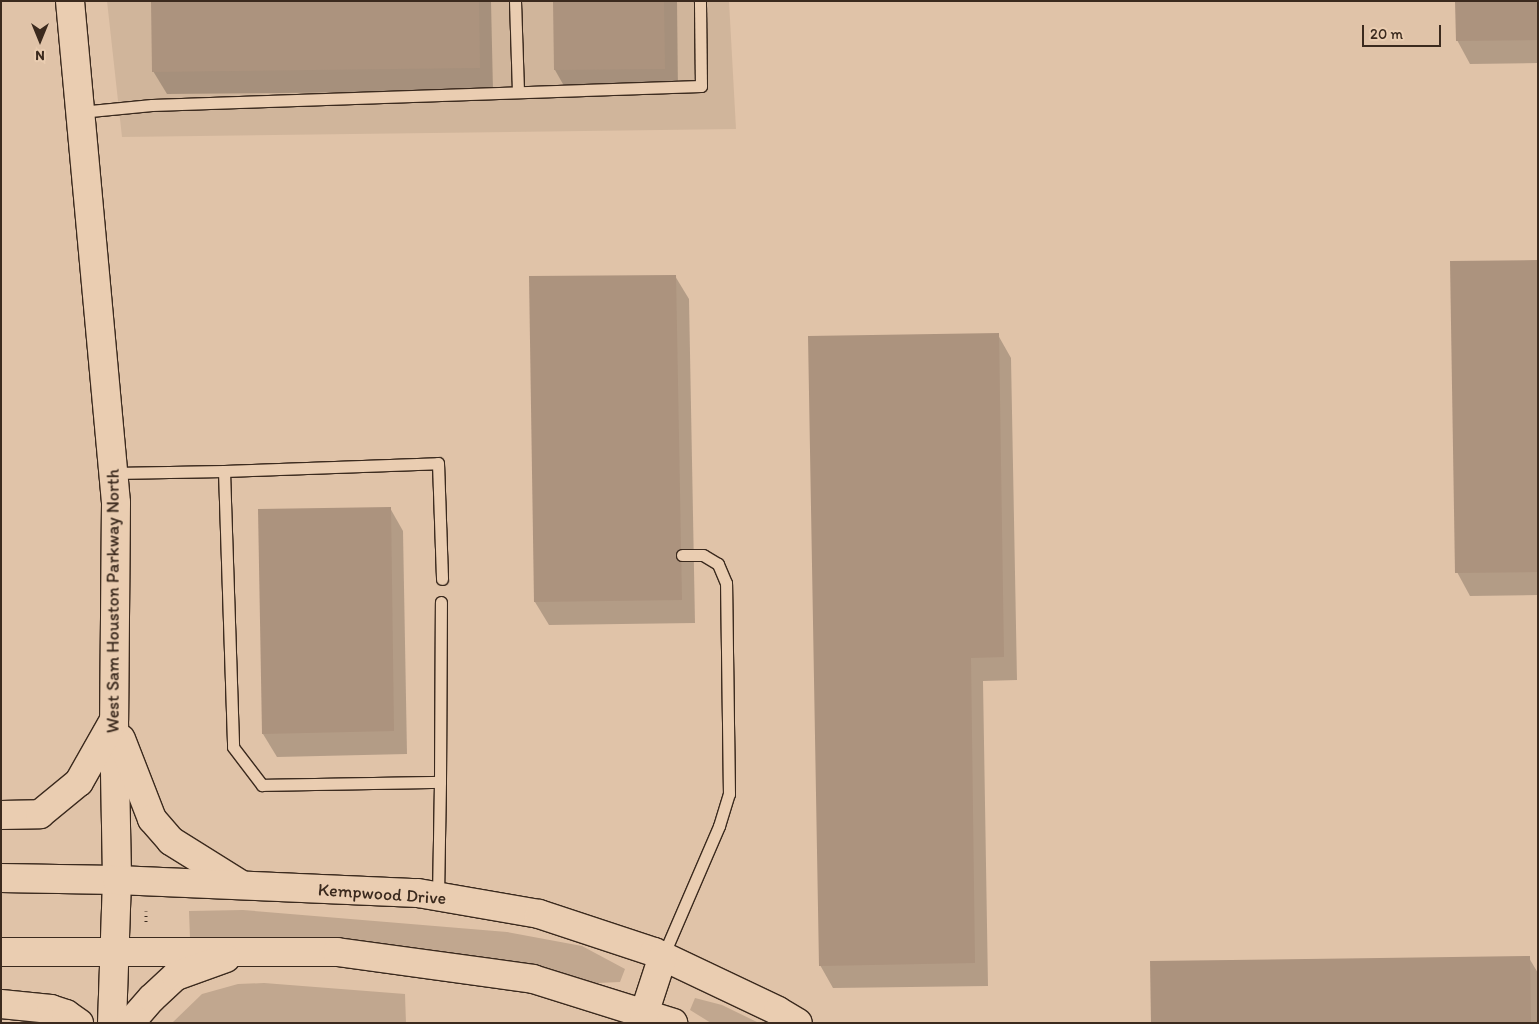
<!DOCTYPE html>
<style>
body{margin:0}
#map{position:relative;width:1539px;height:1024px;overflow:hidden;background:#e0c3a8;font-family:Itim,sans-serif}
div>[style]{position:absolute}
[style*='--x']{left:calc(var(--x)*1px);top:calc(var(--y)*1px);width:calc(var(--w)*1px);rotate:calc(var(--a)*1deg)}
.built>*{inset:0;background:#d0b59b}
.green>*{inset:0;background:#c1a78f}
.shadow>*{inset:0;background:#0003}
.building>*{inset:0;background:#ac937e}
.path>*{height:3px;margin-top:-1.5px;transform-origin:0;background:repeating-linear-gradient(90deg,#3b2a1e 0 1px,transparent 0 5px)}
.roads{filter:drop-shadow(1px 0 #3b2a1e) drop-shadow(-1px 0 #3b2a1e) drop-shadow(0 1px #3b2a1e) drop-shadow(0 -1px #3b2a1e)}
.service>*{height:11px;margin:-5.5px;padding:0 5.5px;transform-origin:5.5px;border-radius:5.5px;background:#eacdb1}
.secondary>*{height:28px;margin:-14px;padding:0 14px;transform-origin:14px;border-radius:14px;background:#eacdb1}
span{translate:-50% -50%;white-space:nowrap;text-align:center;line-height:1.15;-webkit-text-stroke:4px #eacdb1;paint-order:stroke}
.street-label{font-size:18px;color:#3b2a1e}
.frame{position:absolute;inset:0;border:2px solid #3b2a1e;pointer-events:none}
.north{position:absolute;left:15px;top:15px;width:50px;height:50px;-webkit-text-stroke:4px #eacdb1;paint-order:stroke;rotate:180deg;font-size:14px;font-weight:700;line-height:20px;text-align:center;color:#3b2a1e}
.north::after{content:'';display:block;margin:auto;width:18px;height:22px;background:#3b2a1e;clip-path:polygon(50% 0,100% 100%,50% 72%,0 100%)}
.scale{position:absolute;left:1362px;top:25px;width:79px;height:22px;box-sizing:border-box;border:2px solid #3b2a1e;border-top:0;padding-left:6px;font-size:15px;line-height:18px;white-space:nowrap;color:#3b2a1e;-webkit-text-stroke:4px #eacdb1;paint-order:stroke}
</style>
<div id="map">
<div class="built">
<i style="clip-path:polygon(107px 1px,729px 1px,736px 129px,122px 137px)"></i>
</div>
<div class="green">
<i style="clip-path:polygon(243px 910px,507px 932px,582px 946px,625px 969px,620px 982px,597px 983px,509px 964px,377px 943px,247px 938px,190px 939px,189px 911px)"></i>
<i style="clip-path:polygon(264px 983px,405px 994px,406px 1023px,172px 1023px,202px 994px,238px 984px)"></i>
<i style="clip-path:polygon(695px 998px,722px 1005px,759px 1023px,711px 1023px,690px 1010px)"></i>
</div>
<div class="shadow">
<i style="clip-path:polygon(153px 1px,491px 1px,493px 91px,167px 94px,153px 71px)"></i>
<i style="clip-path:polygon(554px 1px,677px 1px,678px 92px,568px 93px,555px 70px)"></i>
<i style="clip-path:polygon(1538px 1px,1538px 63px,1470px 64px,1457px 40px)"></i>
<i style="clip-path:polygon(1538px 261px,1538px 595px,1470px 596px,1457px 572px)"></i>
<i style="clip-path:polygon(675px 276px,689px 299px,695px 623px,549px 625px,535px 602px,530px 278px)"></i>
<i style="clip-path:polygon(998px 335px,1011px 358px,1017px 680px,983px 681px,988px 986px,833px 988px,820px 965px)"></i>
<i style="clip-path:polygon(390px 508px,403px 531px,407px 754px,277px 757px,263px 734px)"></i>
<i style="clip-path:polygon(1529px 958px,1538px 973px,1538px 1023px,1152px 1023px)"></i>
</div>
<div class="building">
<i style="clip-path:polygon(151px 1px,479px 1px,480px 68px,152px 72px)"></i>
<i style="clip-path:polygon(553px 1px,664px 1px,665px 69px,554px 70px)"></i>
<i style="clip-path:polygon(1455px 1px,1538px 1px,1538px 40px,1456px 41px)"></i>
<i style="clip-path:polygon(1538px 260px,1538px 572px,1455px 573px,1450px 261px)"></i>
<i style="clip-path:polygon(676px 275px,682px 600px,534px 602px,529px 276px)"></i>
<i style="clip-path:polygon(999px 333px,1004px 657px,971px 658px,975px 963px,819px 966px,808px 336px)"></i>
<i style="clip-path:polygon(391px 507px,394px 731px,262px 734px,258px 509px)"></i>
<i style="clip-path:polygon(1530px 956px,1531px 1023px,1151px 1023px,1150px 961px)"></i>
</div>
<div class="path">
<i style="--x:146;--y:911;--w:14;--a:90"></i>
</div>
<div class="roads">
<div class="service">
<i style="--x:515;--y:1;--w:90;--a:88.1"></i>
<i style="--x:80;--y:112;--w:72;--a:-5.6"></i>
<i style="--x:152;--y:105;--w:549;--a:-1.98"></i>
<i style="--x:701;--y:86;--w:85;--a:-90.7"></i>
<i style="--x:224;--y:471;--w:214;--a:-2.1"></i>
<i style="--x:438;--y:463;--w:116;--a:88"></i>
<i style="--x:114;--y:473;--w:110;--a:-1"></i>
<i style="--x:224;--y:471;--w:276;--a:88.1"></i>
<i style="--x:233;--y:747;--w:48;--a:52.7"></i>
<i style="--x:262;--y:785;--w:178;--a:-1"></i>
<i style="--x:440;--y:782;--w:114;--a:91"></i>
<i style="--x:440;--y:782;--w:180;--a:-89.7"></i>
<i style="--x:663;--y:956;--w:142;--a:-66.7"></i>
<i style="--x:719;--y:826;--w:34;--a:-73"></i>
<i style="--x:729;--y:794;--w:211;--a:-90.8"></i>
<i style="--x:726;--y:583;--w:21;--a:-113"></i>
<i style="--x:718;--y:564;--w:17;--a:-149"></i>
<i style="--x:703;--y:555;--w:21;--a:180"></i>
</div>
<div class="secondary">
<i style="--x:70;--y:1;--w:504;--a:84.76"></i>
<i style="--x:116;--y:503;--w:218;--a:90.5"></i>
<i style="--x:114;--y:721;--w:159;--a:88.9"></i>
<i style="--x:117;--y:880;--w:143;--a:92"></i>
<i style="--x:121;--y:739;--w:86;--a:68.8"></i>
<i style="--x:152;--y:819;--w:29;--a:49"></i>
<i style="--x:171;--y:841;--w:81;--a:31.9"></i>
<i style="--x:1;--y:815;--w:39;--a:-1"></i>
<i style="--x:40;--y:814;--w:50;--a:-39.4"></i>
<i style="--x:79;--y:782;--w:69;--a:-60.5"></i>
<i style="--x:1;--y:878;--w:116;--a:1"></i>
<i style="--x:117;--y:880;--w:301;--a:2.5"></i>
<i style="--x:418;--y:893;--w:123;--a:9.8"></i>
<i style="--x:539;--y:914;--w:121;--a:18.3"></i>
<i style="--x:654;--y:952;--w:137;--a:25.4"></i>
<i style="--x:778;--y:1011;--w:23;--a:31"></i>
<i style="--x:1;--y:952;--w:336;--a:0"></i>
<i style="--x:337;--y:952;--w:198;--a:7.8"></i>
<i style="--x:533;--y:979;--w:147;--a:17.4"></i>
<i style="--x:1;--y:1004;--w:50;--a:5.7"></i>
<i style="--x:51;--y:1009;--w:16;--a:18"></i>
<i style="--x:66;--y:1014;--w:16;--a:35"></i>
<i style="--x:644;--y:1014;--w:61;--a:-71.9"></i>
<i style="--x:130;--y:1023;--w:33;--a:-49"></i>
<i style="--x:152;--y:998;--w:33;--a:-43"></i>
<i style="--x:176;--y:976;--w:53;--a:-19.8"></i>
</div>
</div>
<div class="street-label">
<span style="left:113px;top:601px;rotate:-90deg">West Sam Houston Parkway North</span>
<span style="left:382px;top:894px;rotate:4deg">Kempwood Drive</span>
</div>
<div class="frame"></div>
<div class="north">N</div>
<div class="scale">20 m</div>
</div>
